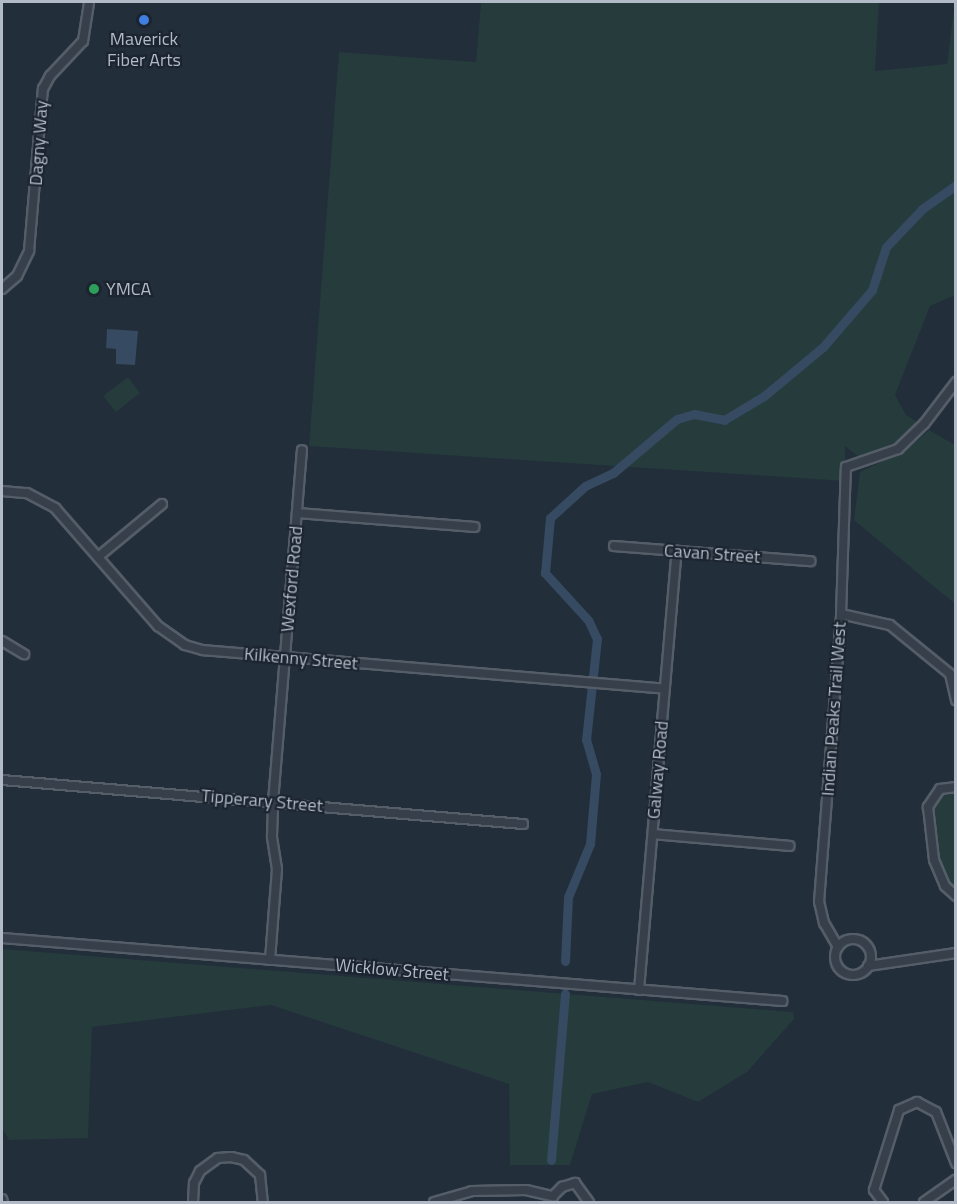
<!DOCTYPE html>
<style>
body{margin:0}
#map{position:relative;width:957px;height:1204px;overflow:hidden;background:#222e3a;font-family:"Titillium Web",sans-serif}
div>[style]{position:absolute}
[style*='--x']{left:calc(var(--x)*1px);top:calc(var(--y)*1px);width:calc(var(--w)*1px);rotate:calc(var(--a)*1deg)}
.green>*{inset:0;background:#253b3c}
.water>*{inset:0;background:#364a61}
.canal>*{height:9px;margin:-4.5px;padding:0 4.5px;transform-origin:4.5px;border-radius:4.5px;background:#364a61}
.roads{filter:drop-shadow(2px 0 #545d68) drop-shadow(-2px 0 #545d68) drop-shadow(0 2px #545d68) drop-shadow(0 -2px #545d68)}
.minor>*{height:8px;margin:-4px;padding:0 4px;transform-origin:4px;border-radius:4px;background:#363f4a}
.minor>.ring{margin:-4px;padding:0;box-sizing:content-box;background:none;border:8px solid #363f4a;border-radius:50%}
.dots>*{width:16px;height:16px;translate:-50% -50%;box-sizing:border-box;border:3px solid #1b242f;border-radius:50%}
span{translate:-50% -50%;white-space:nowrap;text-align:center;line-height:1.15;-webkit-text-stroke:4.5px #1b242f;paint-order:stroke}
.poi-label{font-size:18px;color:#b1bac6}
.left{translate:0 -50%;text-align:left}
.street-label{font-size:18px;color:#b1bac6}
.frame{position:absolute;inset:0;border:3px solid #b1bac6;pointer-events:none}
</style>
<div id="map">
<div class="green">
<i style="clip-path:polygon(481px 2px,879px 2px,875px 71px,947px 64px,955px 2px,955px 295px,930px 306px,895px 395px,906px 415px,917px 422px,910px 432px,894px 443px,859px 457px,845px 446px,845px 481px,309px 446px,339px 52px,476px 62px)"></i>
<i style="clip-path:polygon(128px 377px,140px 393px,116px 412px,103px 396px)"></i>
<i style="clip-path:polygon(929px 430px,955px 445px,955px 604px,854px 520px,860px 472px,908px 449px)"></i>
<i style="clip-path:polygon(942px 792px,955px 792px,955px 889px,938px 865px,932px 815px,933px 805px)"></i>
<i style="clip-path:polygon(2px 949px,793px 1012px,794px 1019px,747px 1072px,698px 1102px,648px 1082px,592px 1094px,570px 1165px,510px 1165px,509px 1084px,271px 1005px,92px 1027px,88px 1138px,9px 1140px,2px 1128px)"></i>
</div>
<div class="water">
<i style="clip-path:polygon(107px 329px,138px 331px,135px 365px,116px 364px,116px 349px,106px 348px)"></i>
</div>
<div class="canal">
<i style="--x:565;--y:961;--w:64;--a:-87.3"></i>
<i style="--x:568;--y:897;--w:57;--a:-67.5"></i>
<i style="--x:590;--y:844;--w:70;--a:-85.1"></i>
<i style="--x:596;--y:774;--w:35;--a:-106"></i>
<i style="--x:586;--y:740;--w:102;--a:-83.8"></i>
<i style="--x:597;--y:639;--w:21;--a:-115"></i>
<i style="--x:588;--y:620;--w:64;--a:-132.5"></i>
<i style="--x:545;--y:573;--w:55;--a:-84.8"></i>
<i style="--x:550;--y:518;--w:47;--a:-42.4"></i>
<i style="--x:585;--y:486;--w:31;--a:-25"></i>
<i style="--x:613;--y:473;--w:84;--a:-40.2"></i>
<i style="--x:677;--y:419;--w:18;--a:-16"></i>
<i style="--x:694;--y:414;--w:31;--a:11"></i>
<i style="--x:724;--y:420;--w:47;--a:-31"></i>
<i style="--x:764;--y:396;--w:77;--a:-39.7"></i>
<i style="--x:823;--y:347;--w:75;--a:-49.3"></i>
<i style="--x:872;--y:290;--w:45;--a:-72"></i>
<i style="--x:886;--y:247;--w:52;--a:-46.5"></i>
<i style="--x:922;--y:209;--w:42;--a:-35.2"></i>
<i style="--x:551;--y:1160;--w:167;--a:-85.2"></i>
</div>
<div class="roads">
<div class="minor">
<i style="--x:2;--y:289;--w:20;--a:-41"></i>
<i style="--x:17;--y:276;--w:28;--a:-64"></i>
<i style="--x:29;--y:251;--w:163;--a:-85.1"></i>
<i style="--x:43;--y:89;--w:15;--a:-62"></i>
<i style="--x:50;--y:76;--w:48;--a:-46.7"></i>
<i style="--x:83;--y:41;--w:39;--a:-81"></i>
<i style="--x:2;--y:491;--w:25;--a:5"></i>
<i style="--x:27;--y:493;--w:32;--a:28"></i>
<i style="--x:55;--y:508;--w:157;--a:48.9"></i>
<i style="--x:158;--y:626;--w:33;--a:35"></i>
<i style="--x:185;--y:645;--w:19;--a:16"></i>
<i style="--x:203;--y:650;--w:463;--a:4.8"></i>
<i style="--x:298;--y:513;--w:177;--a:4.5"></i>
<i style="--x:614;--y:546;--w:197;--a:4.4"></i>
<i style="--x:98;--y:557;--w:83;--a:-39.6"></i>
<i style="--x:841;--y:614;--w:50;--a:12.7"></i>
<i style="--x:890;--y:625;--w:77;--a:39.2"></i>
<i style="--x:950;--y:674;--w:27;--a:77"></i>
<i style="--x:2;--y:641;--w:26;--a:31"></i>
<i style="--x:2;--y:780;--w:523;--a:4.83"></i>
<i style="--x:956;--y:787;--w:16;--a:173"></i>
<i style="--x:940;--y:789;--w:22;--a:124"></i>
<i style="--x:928;--y:807;--w:53;--a:83.5"></i>
<i style="--x:934;--y:860;--w:28;--a:67"></i>
<i style="--x:945;--y:886;--w:15;--a:42"></i>
<i style="--x:653;--y:834;--w:137;--a:5"></i>
<i style="--x:2;--y:938;--w:783;--a:4.62"></i>
<i class="ring" style="left:835px;top:939px;width:28px;height:28px"></i>
<i style="--x:838;--y:947;--w:28;--a:-120"></i>
<i style="--x:824;--y:923;--w:22;--a:-103"></i>
<i style="--x:819;--y:902;--w:289;--a:-85.6"></i>
<i style="--x:841;--y:614;--w:147;--a:-88.1"></i>
<i style="--x:846;--y:467;--w:55;--a:-19.1"></i>
<i style="--x:898;--y:449;--w:36;--a:-44"></i>
<i style="--x:924;--y:424;--w:53;--a:-52.7"></i>
<i style="--x:270;--y:960;--w:91;--a:-85.6"></i>
<i style="--x:277;--y:869;--w:33;--a:-99"></i>
<i style="--x:272;--y:836;--w:34;--a:-88"></i>
<i style="--x:273;--y:802;--w:353;--a:-85.3"></i>
<i style="--x:868;--y:966;--w:89;--a:-8.4"></i>
<i style="--x:639;--y:990;--w:441;--a:-85.1"></i>
<i style="--x:553;--y:1196;--w:13;--a:-45"></i>
<i style="--x:562;--y:1187;--w:14;--a:-17"></i>
<i style="--x:575;--y:1183;--w:24;--a:54"></i>
<i style="--x:2;--y:1199;--w:3;--a:72"></i>
<i style="--x:193;--y:1202;--w:19;--a:-87"></i>
<i style="--x:194;--y:1183;--w:13;--a:-63"></i>
<i style="--x:200;--y:1171;--w:22;--a:-36"></i>
<i style="--x:218;--y:1158;--w:13;--a:-4"></i>
<i style="--x:231;--y:1157;--w:13;--a:13"></i>
<i style="--x:244;--y:1160;--w:22;--a:43"></i>
<i style="--x:260;--y:1175;--w:27;--a:84"></i>
<i style="--x:434;--y:1202;--w:40;--a:-16"></i>
<i style="--x:472;--y:1191;--w:54;--a:-1.1"></i>
<i style="--x:526;--y:1190;--w:28;--a:13"></i>
<i style="--x:883;--y:1202;--w:15;--a:-127"></i>
<i style="--x:874;--y:1190;--w:84;--a:-72.6"></i>
<i style="--x:899;--y:1110;--w:20;--a:-24"></i>
<i style="--x:917;--y:1102;--w:21;--a:28"></i>
<i style="--x:936;--y:1112;--w:55;--a:68.6"></i>
<i style="--x:924;--y:1202;--w:39;--a:-35"></i>
</div>
</div>
<div class="dots">
<i style="left:144px;top:20px;background:#3f7fe0"></i>
<i style="left:94px;top:289px;background:#2e9e5b"></i>
</div>
<div class="poi-label">
<span style="left:144px;top:50px">Maverick<br>Fiber Arts</span>
<span class="left" style="left:106px;top:289px">YMCA</span>
</div>
<div class="street-label">
<span style="left:39px;top:143px;rotate:-86deg">Dagny Way</span>
<span style="left:712px;top:554px;rotate:4deg">Cavan Street</span>
<span style="left:292px;top:579px;rotate:-85deg">Wexford Road</span>
<span style="left:301px;top:659px;rotate:5deg">Kilkenny Street</span>
<span style="left:834px;top:709px;rotate:-86deg">Indian Peaks Trail West</span>
<span style="left:658px;top:770px;rotate:-85deg">Galway Road</span>
<span style="left:262px;top:801px;rotate:5deg">Tipperary Street</span>
<span style="left:392px;top:970px;rotate:5deg">Wicklow Street</span>
</div>
<div class="frame"></div>
</div>
